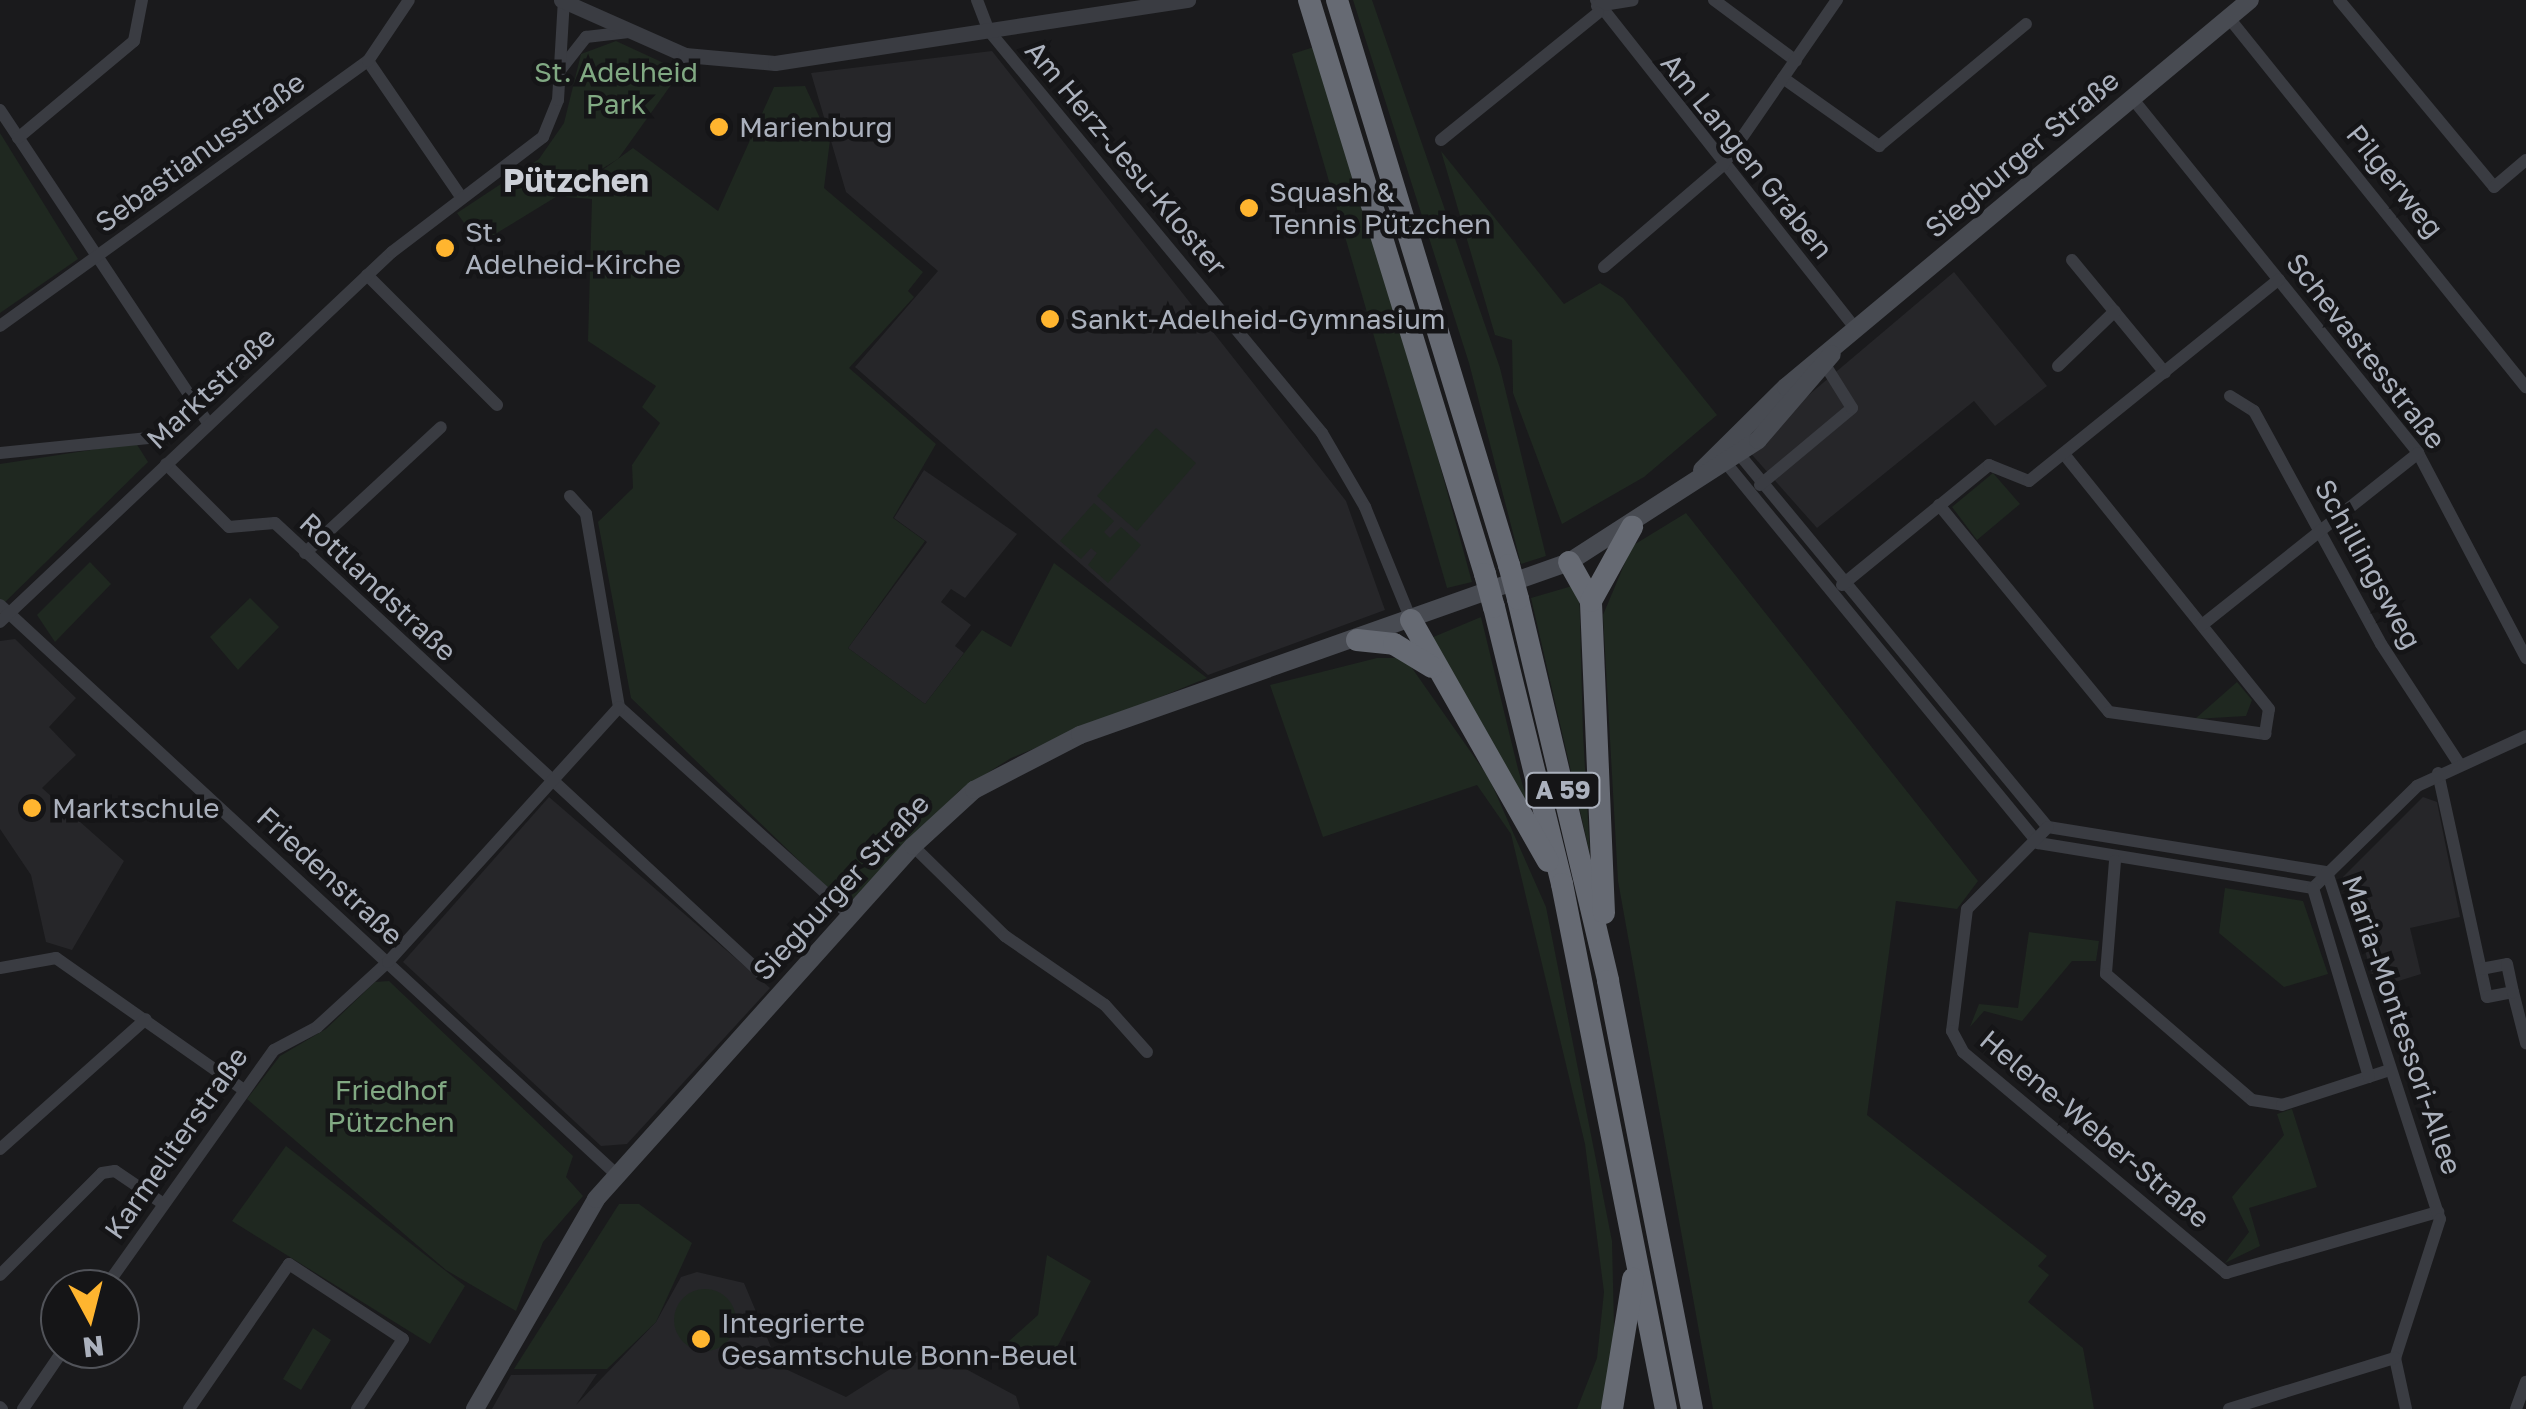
<!DOCTYPE html>
<meta charset="utf-8">
<style>
body{margin:0}
#map{position:relative;width:2526px;height:1409px;overflow:hidden;background:#1a1a1c;font-family:"Golos Text",sans-serif}
div>[style]{position:absolute}
[style*='--x']{left:calc(var(--x)*1px);top:calc(var(--y)*1px);width:calc(var(--w)*1px);rotate:calc(var(--a)*1deg)}
.built>*{inset:0;background:#262629}
.green>*{inset:0;background:#1f2820}
.round{border-radius:50%}
.minor>*{height:12px;margin:-6px;padding:0 6px;transform-origin:6px;border-radius:6px;background:#3a3c42}
.tertiary>*{height:15px;margin:-7.5px;padding:0 7.5px;transform-origin:7.5px;border-radius:7.5px;background:#3a3c42}
.secondary>*{height:18px;margin:-9px;padding:0 9px;transform-origin:9px;border-radius:9px;background:#484b52}
.motorway>*{height:22px;margin:-11px;padding:0 11px;transform-origin:11px;border-radius:11px;background:#666a73}
.motorway-bridge>*{height:22px;margin:-11px;padding:0 11px;transform-origin:11px;border-radius:11px;background:#666a73}
.dots>*{width:28px;height:28px;translate:-50% -50%;box-sizing:border-box;border:5px solid #151517;border-radius:50%}
span{translate:-50% -50%;white-space:nowrap;text-align:center;line-height:1.15;-webkit-text-stroke:9px #151517;paint-order:stroke}
.shield-label span{padding:2px 8px;background:#151517;border:2px solid;border-radius:8px;-webkit-text-stroke-width:0}
.shield-label{font-size:25px;color:#abb1bd;font-weight:700}
.park-label{font-size:28px;color:#81a983}
.poi-label{font-size:28px;color:#abb1bd}
.left{translate:0 -50%;text-align:left}
.street-label{font-size:28px;color:#abb1bd}
.quarter-label{font-size:32px;color:#cdd0d8;font-weight:700}
.north{position:absolute;left:40px;top:1269px;width:100px;height:100px;box-sizing:border-box;background:#151517;border:2px solid #515359;border-radius:50%;rotate:173deg;font-size:28px;font-weight:700;line-height:40px;text-align:center;color:#abb1bd}
.north::after{content:'';display:block;margin:auto;width:35px;height:45px;background:#ffb52f;clip-path:polygon(50% 0,100% 100%,50% 72%,0 100%)}
</style>
<div id="map">
<div class="built">
<i style="clip-path:polygon(992px 51px,1346px 501px,1385px 610px,1208px 675px,855px 367px,938px 271px,846px 192px,811px 73px)"></i>
<i style="clip-path:polygon(1954px 272px,2047px 386px,1995px 426px,1974px 401px,1817px 528px,1746px 448px)"></i>
<i style="clip-path:polygon(924px 470px,1017px 534px,965px 598px,951px 589px,941px 602px,971px 625px,955px 646px,964px 653px,925px 704px,848px 648px,927px 542px,894px 518px)"></i>
<i style="clip-path:polygon(15px 639px,76px 698px,49px 727px,76px 755px,42px 788px,124px 861px,72px 950px,46px 942px,31px 875px,0 829px,0 641px)"></i>
<i style="clip-path:polygon(549px 797px,770px 988px,627px 1144px,601px 1146px,403px 962px)"></i>
<i style="clip-path:polygon(2423px 797px,2437px 802px,2460px 917px,2410px 928px,2421px 974px,2376px 988px,2343px 877px)"></i>
<i style="clip-path:polygon(697px 1272px,744px 1283px,779px 1366px,846px 1397px,925px 1347px,1016px 1396px,1020px 1409px,492px 1409px,511px 1375px,597px 1374px,576px 1405px,656px 1322px,681px 1277px)"></i>
</div>
<div class="green">
<i style="clip-path:polygon(1353px 0,1372px 0,1500px 368px,1546px 556px,1521px 564px,1469px 363px)"></i>
<i style="clip-path:polygon(616px 41px,681px 71px,618px 159px,479px 244px,457px 213px,539px 159px,564px 123px,581px 54px)"></i>
<i style="clip-path:polygon(1314px 47px,1428px 422px,1472px 582px,1447px 588px,1292px 54px)"></i>
<i style="clip-path:polygon(805px 86px,830px 140px,824px 188px,923px 272px,908px 291px,914px 297px,849px 368px,936px 444px,893px 518px,925px 541px,848px 648px,925px 704px,982px 630px,1011px 647px,1054px 563px,1207px 678px,1011px 758px,959px 791px,846px 906px,631px 698px,598px 522px,633px 488px,632px 465px,660px 423px,642px 407px,656px 386px,588px 341px,592px 199px,565px 197px,633px 148px,718px 211px,774px 87px)"></i>
<i style="clip-path:polygon(0 133px,78px 259px,0 313px)"></i>
<i style="clip-path:polygon(1441px 151px,1564px 304px,1600px 283px,1623px 298px,1717px 415px,1644px 477px,1562px 524px,1513px 393px,1512px 340px,1495px 335px)"></i>
<i style="clip-path:polygon(1156px 428px,1196px 463px,1137px 531px,1097px 496px)"></i>
<i style="clip-path:polygon(136px 443px,148px 462px,0 607px,0 464px)"></i>
<i style="clip-path:polygon(1993px 473px,2020px 504px,1977px 540px,1952px 507px)"></i>
<i style="clip-path:polygon(1094px 503px,1114px 521px,1104px 532px,1110px 538px,1121px 527px,1141px 545px,1108px 583px,1088px 565px,1097px 553px,1091px 548px,1081px 559px,1060px 541px)"></i>
<i style="clip-path:polygon(1686px 513px,1978px 881px,1957px 909px,1896px 901px,1867px 1115px,2047px 1256px,2038px 1266px,2049px 1275px,2028px 1302px,2083px 1348px,2094px 1409px,1713px 1409px,1618px 881px,1603px 615px,1632px 546px)"></i>
<i style="clip-path:polygon(90px 562px,111px 584px,55px 642px,37px 615px)"></i>
<i style="clip-path:polygon(1579px 584px,1583px 734px,1590px 854px,1531px 598px)"></i>
<i style="clip-path:polygon(250px 598px,279px 627px,238px 670px,210px 637px)"></i>
<i style="clip-path:polygon(1481px 617px,1518px 769px,1537px 834px,1431px 638px)"></i>
<i style="clip-path:polygon(1377px 658px,1405px 658px,1489px 778px,1546px 907px,1612px 1241px,1615px 1369px,1601px 1409px,1577px 1409px,1597px 1358px,1604px 1292px,1585px 1144px,1511px 834px,1477px 785px,1323px 837px,1270px 685px)"></i>
<i style="clip-path:polygon(2237px 682px,2252px 700px,2246px 716px,2195px 719px)"></i>
<i style="clip-path:polygon(2225px 888px,2303px 901px,2328px 974px,2284px 987px,2219px 933px)"></i>
<i style="clip-path:polygon(2029px 932px,2099px 941px,2096px 961px,2072px 961px,2022px 1021px,1984px 1011px,1970px 1027px,1979px 1004px,2018px 1008px)"></i>
<i style="clip-path:polygon(389px 981px,573px 1156px,566px 1177px,583px 1196px,543px 1242px,516px 1311px,446px 1270px,247px 1099px,280px 1056px,326px 1029px,375px 982px)"></i>
<i style="clip-path:polygon(2292px 1109px,2317px 1187px,2249px 1208px,2260px 1246px,2225px 1263px,2249px 1232px,2232px 1197px,2284px 1135px,2277px 1114px)"></i>
<i style="clip-path:polygon(286px 1146px,465px 1286px,430px 1344px,232px 1221px)"></i>
<i style="clip-path:polygon(619px 1204px,639px 1204px,692px 1243px,656px 1322px,607px 1369px,514px 1369px)"></i>
<i style="clip-path:polygon(1047px 1255px,1091px 1281px,1049px 1363px,1008px 1342px,1038px 1315px)"></i>
<i class="round" style="left:674px;top:1289px;width:62px;height:62px"></i>
<i style="clip-path:polygon(313px 1328px,331px 1340px,301px 1390px,283px 1379px)"></i>
</div>
<div class="minor">
<i style="--x:977;--y:0;--w:33;--a:69"></i>
<i style="--x:989;--y:31;--w:522;--a:50.36"></i>
<i style="--x:1322;--y:433;--w:86;--a:59.8"></i>
<i style="--x:1365;--y:507;--w:122;--a:67.8"></i>
<i style="--x:1596;--y:0;--w:421;--a:51.7"></i>
<i style="--x:1714;--y:0;--w:102;--a:36.6"></i>
<i style="--x:2339;--y:0;--w:243;--a:50.3"></i>
<i style="--x:2494;--y:187;--w:42;--a:-40.2"></i>
<i style="--x:1597;--y:6;--w:36;--a:-9"></i>
<i style="--x:2229;--y:18;--w:474;--a:51.2"></i>
<i style="--x:368;--y:61;--w:165;--a:55.6"></i>
<i style="--x:561;--y:69;--w:41;--a:-52"></i>
<i style="--x:586;--y:37;--w:43;--a:-6.6"></i>
<i style="--x:1783;--y:78;--w:118;--a:35.3"></i>
<i style="--x:1879;--y:146;--w:191;--a:-39.7"></i>
<i style="--x:2132;--y:98;--w:456;--a:51.1"></i>
<i style="--x:2418;--y:453;--w:232;--a:62.2"></i>
<i style="--x:0;--y:110;--w:377;--a:56.4"></i>
<i style="--x:18;--y:138;--w:151;--a:-39.9"></i>
<i style="--x:134;--y:41;--w:42;--a:-79"></i>
<i style="--x:1441;--y:140;--w:202;--a:-39"></i>
<i style="--x:2072;--y:260;--w:146;--a:50.5"></i>
<i style="--x:1604;--y:267;--w:157;--a:-40.6"></i>
<i style="--x:1723;--y:165;--w:201;--a:-55.4"></i>
<i style="--x:367;--y:275;--w:184;--a:45"></i>
<i style="--x:0;--y:326;--w:453;--a:-35.8"></i>
<i style="--x:368;--y:61;--w:73;--a:-56.1"></i>
<i style="--x:2058;--y:366;--w:79;--a:-44"></i>
<i style="--x:2230;--y:396;--w:28;--a:32"></i>
<i style="--x:2254;--y:411;--w:265;--a:61.4"></i>
<i style="--x:2381;--y:644;--w:141;--a:56.9"></i>
<i style="--x:0;--y:453;--w:159;--a:-5.8"></i>
<i style="--x:1739;--y:454;--w:484;--a:50.4"></i>
<i style="--x:2048;--y:827;--w:283;--a:9.2"></i>
<i style="--x:1726;--y:463;--w:492;--a:50.6"></i>
<i style="--x:2038;--y:843;--w:279;--a:9.3"></i>
<i style="--x:166;--y:464;--w:89;--a:45"></i>
<i style="--x:229;--y:527;--w:46;--a:-5"></i>
<i style="--x:275;--y:523;--w:665;--a:42.81"></i>
<i style="--x:763;--y:975;--w:28;--a:-51"></i>
<i style="--x:1760;--y:485;--w:120;--a:-39.9"></i>
<i style="--x:1852;--y:408;--w:57;--a:-122"></i>
<i style="--x:570;--y:496;--w:24;--a:48"></i>
<i style="--x:586;--y:514;--w:196;--a:80.3"></i>
<i style="--x:619;--y:707;--w:312;--a:42"></i>
<i style="--x:1939;--y:505;--w:268;--a:50.6"></i>
<i style="--x:2109;--y:712;--w:158;--a:8"></i>
<i style="--x:2265;--y:734;--w:25;--a:-81"></i>
<i style="--x:2269;--y:709;--w:326;--a:-128.8"></i>
<i style="--x:305;--y:553;--w:185;--a:-42.8"></i>
<i style="--x:1842;--y:585;--w:190;--a:-39.2"></i>
<i style="--x:1989;--y:465;--w:43;--a:21.8"></i>
<i style="--x:2029;--y:481;--w:321;--a:-38.9"></i>
<i style="--x:0;--y:605;--w:840;--a:42.73"></i>
<i style="--x:0;--y:622;--w:539;--a:-43.35"></i>
<i style="--x:392;--y:252;--w:190;--a:-37.3"></i>
<i style="--x:543;--y:137;--w:40;--a:-68"></i>
<i style="--x:558;--y:100;--w:100;--a:-86.6"></i>
<i style="--x:2202;--y:625;--w:276;--a:-38.5"></i>
<i style="--x:2438;--y:773;--w:229;--a:77.7"></i>
<i style="--x:2487;--y:997;--w:26;--a:-11"></i>
<i style="--x:2513;--y:992;--w:53;--a:75.7"></i>
<i style="--x:2048;--y:827;--w:115;--a:134.6"></i>
<i style="--x:1967;--y:909;--w:123;--a:97"></i>
<i style="--x:1952;--y:1031;--w:24;--a:62"></i>
<i style="--x:1963;--y:1052;--w:344;--a:40"></i>
<i style="--x:2226;--y:1273;--w:221;--a:-16.1"></i>
<i style="--x:913;--y:846;--w:129;--a:44.4"></i>
<i style="--x:1005;--y:936;--w:121;--a:34.6"></i>
<i style="--x:1105;--y:1005;--w:63;--a:48.2"></i>
<i style="--x:2115;--y:861;--w:113;--a:94.6"></i>
<i style="--x:2106;--y:974;--w:193;--a:40.8"></i>
<i style="--x:2252;--y:1100;--w:30;--a:9"></i>
<i style="--x:2282;--y:1105;--w:114;--a:-18"></i>
<i style="--x:2327;--y:872;--w:365;--a:72"></i>
<i style="--x:2440;--y:1219;--w:146;--a:107.9"></i>
<i style="--x:2395;--y:1358;--w:52;--a:77.8"></i>
<i style="--x:2313;--y:888;--w:146;--a:-44.4"></i>
<i style="--x:2417;--y:786;--w:120;--a:-24.6"></i>
<i style="--x:2313;--y:888;--w:197;--a:73.5"></i>
<i style="--x:0;--y:968;--w:57;--a:-10.1"></i>
<i style="--x:56;--y:958;--w:226;--a:35.1"></i>
<i style="--x:2481;--y:969;--w:26;--a:-11"></i>
<i style="--x:2507;--y:964;--w:29;--a:78"></i>
<i style="--x:0;--y:1149;--w:195;--a:-41.7"></i>
<i style="--x:0;--y:1275;--w:144;--a:-45"></i>
<i style="--x:102;--y:1173;--w:13;--a:-9"></i>
<i style="--x:115;--y:1171;--w:57;--a:34.2"></i>
<i style="--x:104;--y:1289;--w:293;--a:-54.6"></i>
<i style="--x:274;--y:1050;--w:49;--a:-28.1"></i>
<i style="--x:317;--y:1027;--w:96;--a:-42.5"></i>
<i style="--x:388;--y:962;--w:344;--a:-47.8"></i>
<i style="--x:0;--y:1407;--w:3;--a:45"></i>
<i style="--x:23;--y:1409;--w:73;--a:-55.7"></i>
<i style="--x:189;--y:1409;--w:176;--a:-55.4"></i>
<i style="--x:289;--y:1264;--w:136;--a:33.3"></i>
<i style="--x:403;--y:1339;--w:84;--a:123.3"></i>
<i style="--x:2229;--y:1409;--w:174;--a:-17.1"></i>
<i style="--x:2516;--y:1409;--w:29;--a:-70"></i>
</div>
<div class="tertiary">
<i style="--x:561;--y:0;--w:136;--a:23.9"></i>
<i style="--x:685;--y:55;--w:90;--a:5.1"></i>
<i style="--x:775;--y:63;--w:418;--a:-8.7"></i>
</div>
<div class="secondary">
<i style="--x:1702;--y:470;--w:118;--a:-44.7"></i>
<i style="--x:1786;--y:387;--w:604;--a:-39.83"></i>
<i style="--x:475;--y:1409;--w:242;--a:-60"></i>
<i style="--x:596;--y:1199;--w:474;--a:-48.1"></i>
<i style="--x:913;--y:846;--w:83;--a:-42.6"></i>
<i style="--x:974;--y:790;--w:119;--a:-27.4"></i>
<i style="--x:1080;--y:735;--w:519;--a:-19.48"></i>
<i style="--x:1569;--y:562;--w:225;--a:-32.8"></i>
<i style="--x:1758;--y:440;--w:113;--a:-49.3"></i>
</div>
<div class="motorway">
<i style="--x:1309;--y:0;--w:600;--a:72.95"></i>
<i style="--x:1337;--y:0;--w:591;--a:73.07"></i>
<i style="--x:1569;--y:562;--w:45;--a:60.6"></i>
<i style="--x:1518;--y:599;--w:392;--a:76.7"></i>
<i style="--x:1608;--y:981;--w:436;--a:78.9"></i>
<i style="--x:1494;--y:607;--w:285;--a:76.2"></i>
<i style="--x:1562;--y:884;--w:535;--a:78.8"></i>
<i style="--x:1411;--y:620;--w:277;--a:60.4"></i>
<i style="--x:1357;--y:640;--w:37;--a:6"></i>
<i style="--x:1394;--y:644;--w:44;--a:31.2"></i>
<i style="--x:1604;--y:913;--w:312;--a:-92.4"></i>
<i style="--x:1591;--y:601;--w:85;--a:-61"></i>
<i style="--x:1612;--y:1409;--w:132;--a:-80.8"></i>
</div>
<div class="motorway-bridge">
<i style="--x:1509;--y:565;--w:35;--a:75"></i>
<i style="--x:1485;--y:574;--w:34;--a:75"></i>
</div>
<div class="dots">
<i style="left:719px;top:127px;background:#ffb52f"></i>
<i style="left:1249px;top:208px;background:#ffb52f"></i>
<i style="left:445px;top:248px;background:#ffb52f"></i>
<i style="left:1050px;top:319px;background:#ffb52f"></i>
<i style="left:32px;top:808px;background:#ffb52f"></i>
<i style="left:701px;top:1339px;background:#ffb52f"></i>
</div>
<div class="shield-label">
<span style="left:1563px;top:790px">A 59</span>
</div>
<div class="park-label">
<span style="left:616px;top:88px">St. Adelheid<br>Park</span>
<span style="left:391px;top:1106px">Friedhof<br>Pützchen</span>
</div>
<div class="poi-label">
<span class="left" style="left:739px;top:127px">Marienburg</span>
<span class="left" style="left:1269px;top:208px">Squash &amp;<br>Tennis Pützchen</span>
<span class="left" style="left:465px;top:248px">St.<br>Adelheid-Kirche</span>
<span class="left" style="left:1070px;top:319px">Sankt-Adelheid-Gymnasium</span>
<span class="left" style="left:52px;top:808px">Marktschule</span>
<span class="left" style="left:721px;top:1339px">Integrierte<br>Gesamtschule Bonn-Beuel</span>
</div>
<div class="street-label">
<span style="left:200px;top:152px;rotate:-36deg">Sebastianusstraße</span>
<span style="left:2022px;top:154px;rotate:-40deg">Siegburger Straße</span>
<span style="left:1747px;top:156px;rotate:51deg">Am Langen Graben</span>
<span style="left:1126px;top:158px;rotate:50deg">Am Herz-Jesu-Kloster</span>
<span style="left:2395px;top:181px;rotate:51deg">Pilgerweg</span>
<span style="left:2366px;top:351px;rotate:52deg">Schevastesstraße</span>
<span style="left:211px;top:388px;rotate:-43deg">Marktstraße</span>
<span style="left:2368px;top:564px;rotate:61deg">Schillingsweg</span>
<span style="left:378px;top:587px;rotate:43deg">Rottlandstraße</span>
<span style="left:330px;top:876px;rotate:43deg">Friedenstraße</span>
<span style="left:841px;top:887px;rotate:-47deg">Siegburger Straße</span>
<span style="left:2402px;top:1025px;rotate:71deg">Maria-Montessori-Allee</span>
<span style="left:2095px;top:1129px;rotate:40deg">Helene-Weber-Straße</span>
<span style="left:176px;top:1143px;rotate:-55deg">Karmeliterstraße</span>
</div>
<div class="quarter-label">
<span style="left:576px;top:180px">Pützchen</span>
</div>
<div class="north">N</div>
</div>
